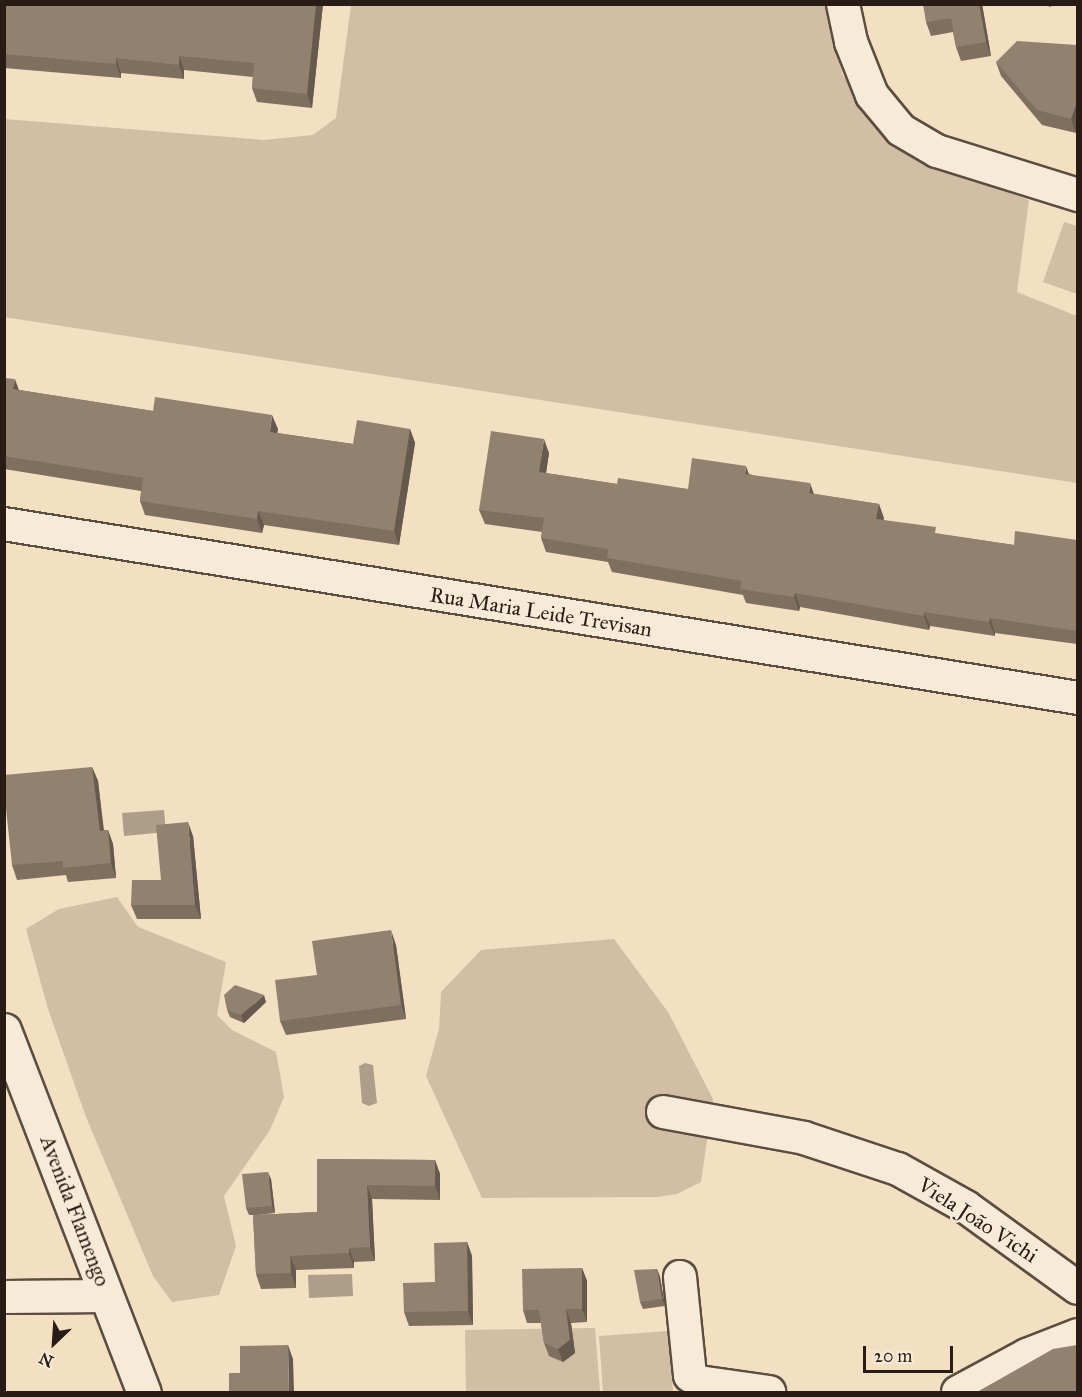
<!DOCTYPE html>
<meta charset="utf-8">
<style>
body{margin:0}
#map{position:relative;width:1082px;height:1397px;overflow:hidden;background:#f3dfc2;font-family:"IM FELL Great Primer",serif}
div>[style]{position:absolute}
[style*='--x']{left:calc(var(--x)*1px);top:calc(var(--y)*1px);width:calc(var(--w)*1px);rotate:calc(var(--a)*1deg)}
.green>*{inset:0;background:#d1bea5}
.water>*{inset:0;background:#ae9d88}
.roads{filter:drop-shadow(2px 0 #5c4d41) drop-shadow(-2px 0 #5c4d41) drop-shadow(0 2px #5c4d41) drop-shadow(0 -2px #5c4d41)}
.street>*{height:32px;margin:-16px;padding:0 16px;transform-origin:16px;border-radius:16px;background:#f7ead7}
.secondary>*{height:33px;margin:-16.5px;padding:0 16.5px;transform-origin:16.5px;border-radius:16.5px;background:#f7ead7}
.wall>*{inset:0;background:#7e6f5f}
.shaded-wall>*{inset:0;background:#665a4e}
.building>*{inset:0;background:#92816f}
span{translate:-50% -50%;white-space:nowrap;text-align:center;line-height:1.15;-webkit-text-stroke:5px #f7ead7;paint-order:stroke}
.street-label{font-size:21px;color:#291c16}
.frame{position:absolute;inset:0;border:6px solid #291c16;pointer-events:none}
.north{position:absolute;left:24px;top:1313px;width:60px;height:60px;-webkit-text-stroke:4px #f7ead7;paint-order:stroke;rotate:205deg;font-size:16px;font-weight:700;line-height:24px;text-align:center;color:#291c16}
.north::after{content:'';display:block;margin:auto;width:21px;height:27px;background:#291c16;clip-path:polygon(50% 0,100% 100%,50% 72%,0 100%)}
.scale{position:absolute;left:863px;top:1346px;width:90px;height:27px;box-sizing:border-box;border:3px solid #291c16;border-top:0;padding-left:8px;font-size:18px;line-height:21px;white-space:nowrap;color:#291c16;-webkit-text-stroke:4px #f7ead7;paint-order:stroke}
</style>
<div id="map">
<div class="green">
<i style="clip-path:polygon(351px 5px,827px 5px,842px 74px,880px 128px,954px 172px,1029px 200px,1017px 292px,1077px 316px,1077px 483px,4px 317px,4px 119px,264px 140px,313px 135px,336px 118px)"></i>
<i style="clip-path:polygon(1064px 222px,1077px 226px,1077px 294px,1043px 282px)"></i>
<i style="clip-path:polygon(117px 897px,138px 927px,226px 962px,217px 1015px,232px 1030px,276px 1052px,284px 1097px,270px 1130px,224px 1196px,236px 1246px,219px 1295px,172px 1302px,153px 1276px,86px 1117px,48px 1009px,26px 929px,59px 909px)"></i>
<i style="clip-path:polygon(614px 939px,668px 1012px,713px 1099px,701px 1182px,677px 1194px,657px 1197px,482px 1198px,426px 1076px,439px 1029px,441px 992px,481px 950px)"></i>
<i style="clip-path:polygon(595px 1328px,600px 1392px,466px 1392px,465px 1330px)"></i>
<i style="clip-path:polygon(668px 1331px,673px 1392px,603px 1392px,599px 1336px)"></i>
</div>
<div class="water">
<i style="clip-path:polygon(164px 810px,166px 832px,124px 836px,122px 813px)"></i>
<i style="clip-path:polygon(365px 1063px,373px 1065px,377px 1103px,369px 1106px,362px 1103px,359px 1066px)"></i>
<i style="clip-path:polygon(352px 1274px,353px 1296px,309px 1298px,308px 1275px)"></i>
</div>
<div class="roads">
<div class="street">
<i style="--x:843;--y:4;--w:39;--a:78"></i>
<i style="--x:851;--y:42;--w:57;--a:68.4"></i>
<i style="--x:872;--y:95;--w:45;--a:50.4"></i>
<i style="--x:901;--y:130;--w:42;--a:30.3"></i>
<i style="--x:937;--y:151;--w:148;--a:17.3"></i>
<i style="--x:4;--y:524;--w:1088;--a:9.2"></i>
<i style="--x:663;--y:1112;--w:143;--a:10.4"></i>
<i style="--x:804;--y:1138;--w:99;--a:18.3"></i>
<i style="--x:898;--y:1169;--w:78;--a:29.2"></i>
<i style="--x:966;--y:1207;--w:138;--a:35.9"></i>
<i style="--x:680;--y:1277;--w:99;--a:84.2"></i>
<i style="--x:690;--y:1375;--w:11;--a:38"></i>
<i style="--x:699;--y:1382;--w:71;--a:8.1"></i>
<i style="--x:4;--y:1297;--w:103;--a:-0.6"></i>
<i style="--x:958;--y:1392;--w:78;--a:-28.2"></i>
<i style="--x:1027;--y:1355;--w:55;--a:-21.4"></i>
</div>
<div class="secondary">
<i style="--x:4;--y:1030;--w:388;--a:68.9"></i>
</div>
</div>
<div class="wall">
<i style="clip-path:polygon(4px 4px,323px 4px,312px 108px,257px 102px,252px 88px,253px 77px,184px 70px,184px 79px,121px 73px,121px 78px,4px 68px)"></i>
<i style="clip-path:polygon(898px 4px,911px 4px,899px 6px)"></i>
<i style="clip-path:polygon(982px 4px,991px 56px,961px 61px,956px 47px,953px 32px,931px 36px,926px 22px)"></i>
<i style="clip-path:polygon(1048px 4px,1060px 4px,1049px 7px)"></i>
<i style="clip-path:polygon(1077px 45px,1076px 133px,1042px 125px,1001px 76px,996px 62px)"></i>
<i style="clip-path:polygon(4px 378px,19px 390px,153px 411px,278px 429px,277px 433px,353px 444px,410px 429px,415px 443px,399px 545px,264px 525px,262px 533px,145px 515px,140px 501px,141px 491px,4px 469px)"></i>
<i style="clip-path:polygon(549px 453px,546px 473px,617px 484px,688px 489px,749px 474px,814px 494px,879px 504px,883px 520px,938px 534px,1014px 545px,1077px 540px,1077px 644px,995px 633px,995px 636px,930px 626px,929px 630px,800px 607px,799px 611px,746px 603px,743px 595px,612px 572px,608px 562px,546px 552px,541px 538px,542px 532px,485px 524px,479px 510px)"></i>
<i style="clip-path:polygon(92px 767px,98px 781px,104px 830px,108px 830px,113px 844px,116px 878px,68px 882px,66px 875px,17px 880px,12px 865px)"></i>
<i style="clip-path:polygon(193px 836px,201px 919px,137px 919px,131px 905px,161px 880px)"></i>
<i style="clip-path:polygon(396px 945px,406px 1019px,286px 1035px,280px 1021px,317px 975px)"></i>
<i style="clip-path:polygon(266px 1002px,244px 1023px,230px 1017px,227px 1010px)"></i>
<i style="clip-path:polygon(317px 1159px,435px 1160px,440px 1174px,440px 1200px,372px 1199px,375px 1261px,354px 1262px,354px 1268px,296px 1270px,296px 1288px,261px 1289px,256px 1274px,253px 1215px,249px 1215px,246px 1208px,271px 1179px,275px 1213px,257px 1215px,317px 1212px)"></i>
<i style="clip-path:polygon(467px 1242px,472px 1256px,473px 1325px,409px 1326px,404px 1312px,435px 1282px)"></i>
<i style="clip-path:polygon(582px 1268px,587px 1281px,587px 1322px,571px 1323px,575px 1353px,563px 1362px,549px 1356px,544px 1343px,541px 1323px,527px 1323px,523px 1310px)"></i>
<i style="clip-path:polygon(657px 1269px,660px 1277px,665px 1306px,643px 1309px,640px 1302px)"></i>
</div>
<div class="shaded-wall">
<i style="clip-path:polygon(316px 4px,323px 4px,312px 108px,307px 94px)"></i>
<i style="clip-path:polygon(979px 4px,982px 4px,991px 56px,986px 42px)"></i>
<i style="clip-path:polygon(179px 56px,184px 70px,184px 79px,179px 65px)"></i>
<i style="clip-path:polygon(116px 58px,121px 73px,121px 78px,116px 64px)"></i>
<i style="clip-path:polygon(1077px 102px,1077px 129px,1076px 133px,1071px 119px)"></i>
<i style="clip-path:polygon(15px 379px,20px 393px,13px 389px)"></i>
<i style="clip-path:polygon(272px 415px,278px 429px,275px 446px,270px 432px)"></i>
<i style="clip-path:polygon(410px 429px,415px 443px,399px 545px,394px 531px)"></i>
<i style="clip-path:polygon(544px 439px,549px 453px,544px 486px,539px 472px)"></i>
<i style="clip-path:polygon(746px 466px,751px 480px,745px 474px)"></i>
<i style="clip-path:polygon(810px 483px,815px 497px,809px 493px)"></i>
<i style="clip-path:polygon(879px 504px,884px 518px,881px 533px,876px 519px)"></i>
<i style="clip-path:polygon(258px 511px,264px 525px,262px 533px,257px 519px)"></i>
<i style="clip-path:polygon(795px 593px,800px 607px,799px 611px,794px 597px)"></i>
<i style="clip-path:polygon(924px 612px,930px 626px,929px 630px,924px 616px)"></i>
<i style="clip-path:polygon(990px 618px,995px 633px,995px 636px,989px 622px)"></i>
<i style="clip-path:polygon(92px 767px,98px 781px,105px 845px,100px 831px)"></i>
<i style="clip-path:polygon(188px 822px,193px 836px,201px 919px,195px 905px)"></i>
<i style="clip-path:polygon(108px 830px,113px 844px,116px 878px,111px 863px)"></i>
<i style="clip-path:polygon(391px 930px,396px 945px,406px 1019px,401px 1005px)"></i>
<i style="clip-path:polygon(264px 995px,266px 1002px,244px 1023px,241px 1015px)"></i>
<i style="clip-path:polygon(435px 1160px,440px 1174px,440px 1200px,435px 1186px)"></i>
<i style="clip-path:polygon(268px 1172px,271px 1179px,275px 1213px,272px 1206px)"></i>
<i style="clip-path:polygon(367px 1185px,372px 1199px,375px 1261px,370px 1247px)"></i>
<i style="clip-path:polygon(467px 1242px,472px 1256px,473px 1325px,468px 1311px)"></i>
<i style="clip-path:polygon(349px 1248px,354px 1262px,354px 1268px,349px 1253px)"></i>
<i style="clip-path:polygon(290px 1256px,296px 1270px,296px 1288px,291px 1273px)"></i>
<i style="clip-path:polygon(582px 1268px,587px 1281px,587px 1322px,582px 1309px)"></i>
<i style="clip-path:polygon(657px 1269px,660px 1277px,665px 1306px,662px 1299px)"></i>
<i style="clip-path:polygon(566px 1309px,571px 1323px,575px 1353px,563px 1362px,558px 1349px)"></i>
<i style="clip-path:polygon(288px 1345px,293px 1359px,294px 1392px,289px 1392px)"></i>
</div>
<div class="building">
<i style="clip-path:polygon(4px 4px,316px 4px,307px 94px,252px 88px,254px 63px,179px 56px,179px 65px,116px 58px,116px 64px,4px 54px)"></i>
<i style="clip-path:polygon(923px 4px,979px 4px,986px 42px,956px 47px,951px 18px,926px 22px)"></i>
<i style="clip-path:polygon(1017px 41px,1077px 45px,1077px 102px,1071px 119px,1037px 110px,996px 62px)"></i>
<i style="clip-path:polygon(4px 378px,15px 379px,13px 389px,153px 411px,155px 397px,272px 415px,270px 432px,353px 444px,357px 420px,410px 429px,394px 531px,258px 511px,257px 519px,140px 501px,143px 478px,4px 456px)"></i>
<i style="clip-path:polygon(491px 431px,544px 439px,539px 472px,617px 484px,618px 478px,688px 489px,692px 458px,746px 466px,745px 474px,810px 483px,809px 493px,879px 504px,876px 519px,936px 527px,935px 533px,1014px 545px,1015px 531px,1077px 540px,1077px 631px,990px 618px,989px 622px,924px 612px,924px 616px,795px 593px,794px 597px,740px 589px,742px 581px,607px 558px,608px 549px,541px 538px,544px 518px,479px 510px)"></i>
<i style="clip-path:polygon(92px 767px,100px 831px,108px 830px,111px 863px,63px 868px,63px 861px,12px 865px,4px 790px,4px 775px)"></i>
<i style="clip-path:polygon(188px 822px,195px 905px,131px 905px,132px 880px,161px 880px,156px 825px)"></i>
<i style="clip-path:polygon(391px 930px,401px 1005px,280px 1021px,275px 980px,317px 975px,312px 941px)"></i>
<i style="clip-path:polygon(235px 985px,264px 995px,241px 1015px,227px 1010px,224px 995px)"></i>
<i style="clip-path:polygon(317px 1159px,435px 1160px,435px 1186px,367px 1185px,370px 1247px,349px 1248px,349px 1253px,290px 1256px,291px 1273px,256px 1274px,253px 1215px,317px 1212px)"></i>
<i style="clip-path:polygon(268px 1172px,272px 1206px,246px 1208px,242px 1174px)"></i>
<i style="clip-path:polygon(467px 1242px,468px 1311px,404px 1312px,403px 1283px,435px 1282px,434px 1243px)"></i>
<i style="clip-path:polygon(582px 1268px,582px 1309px,566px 1309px,570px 1340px,558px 1349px,544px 1343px,539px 1310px,523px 1310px,522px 1269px)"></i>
<i style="clip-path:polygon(657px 1269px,662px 1299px,640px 1302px,634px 1270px)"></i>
<i style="clip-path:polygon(288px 1345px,289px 1392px,229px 1392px,229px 1373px,240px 1373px,240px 1346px)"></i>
<i style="clip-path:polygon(1077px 1345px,1077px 1392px,977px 1392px,1053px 1349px)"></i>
</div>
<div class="street-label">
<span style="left:541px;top:612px;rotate:9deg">Rua Maria Leide Trevisan</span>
<span style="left:75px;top:1211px;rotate:69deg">Avenida Flamengo</span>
<span style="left:978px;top:1220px;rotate:33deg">Viela João Vichi</span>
</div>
<div class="frame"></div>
<div class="north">N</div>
<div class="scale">20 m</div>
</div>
